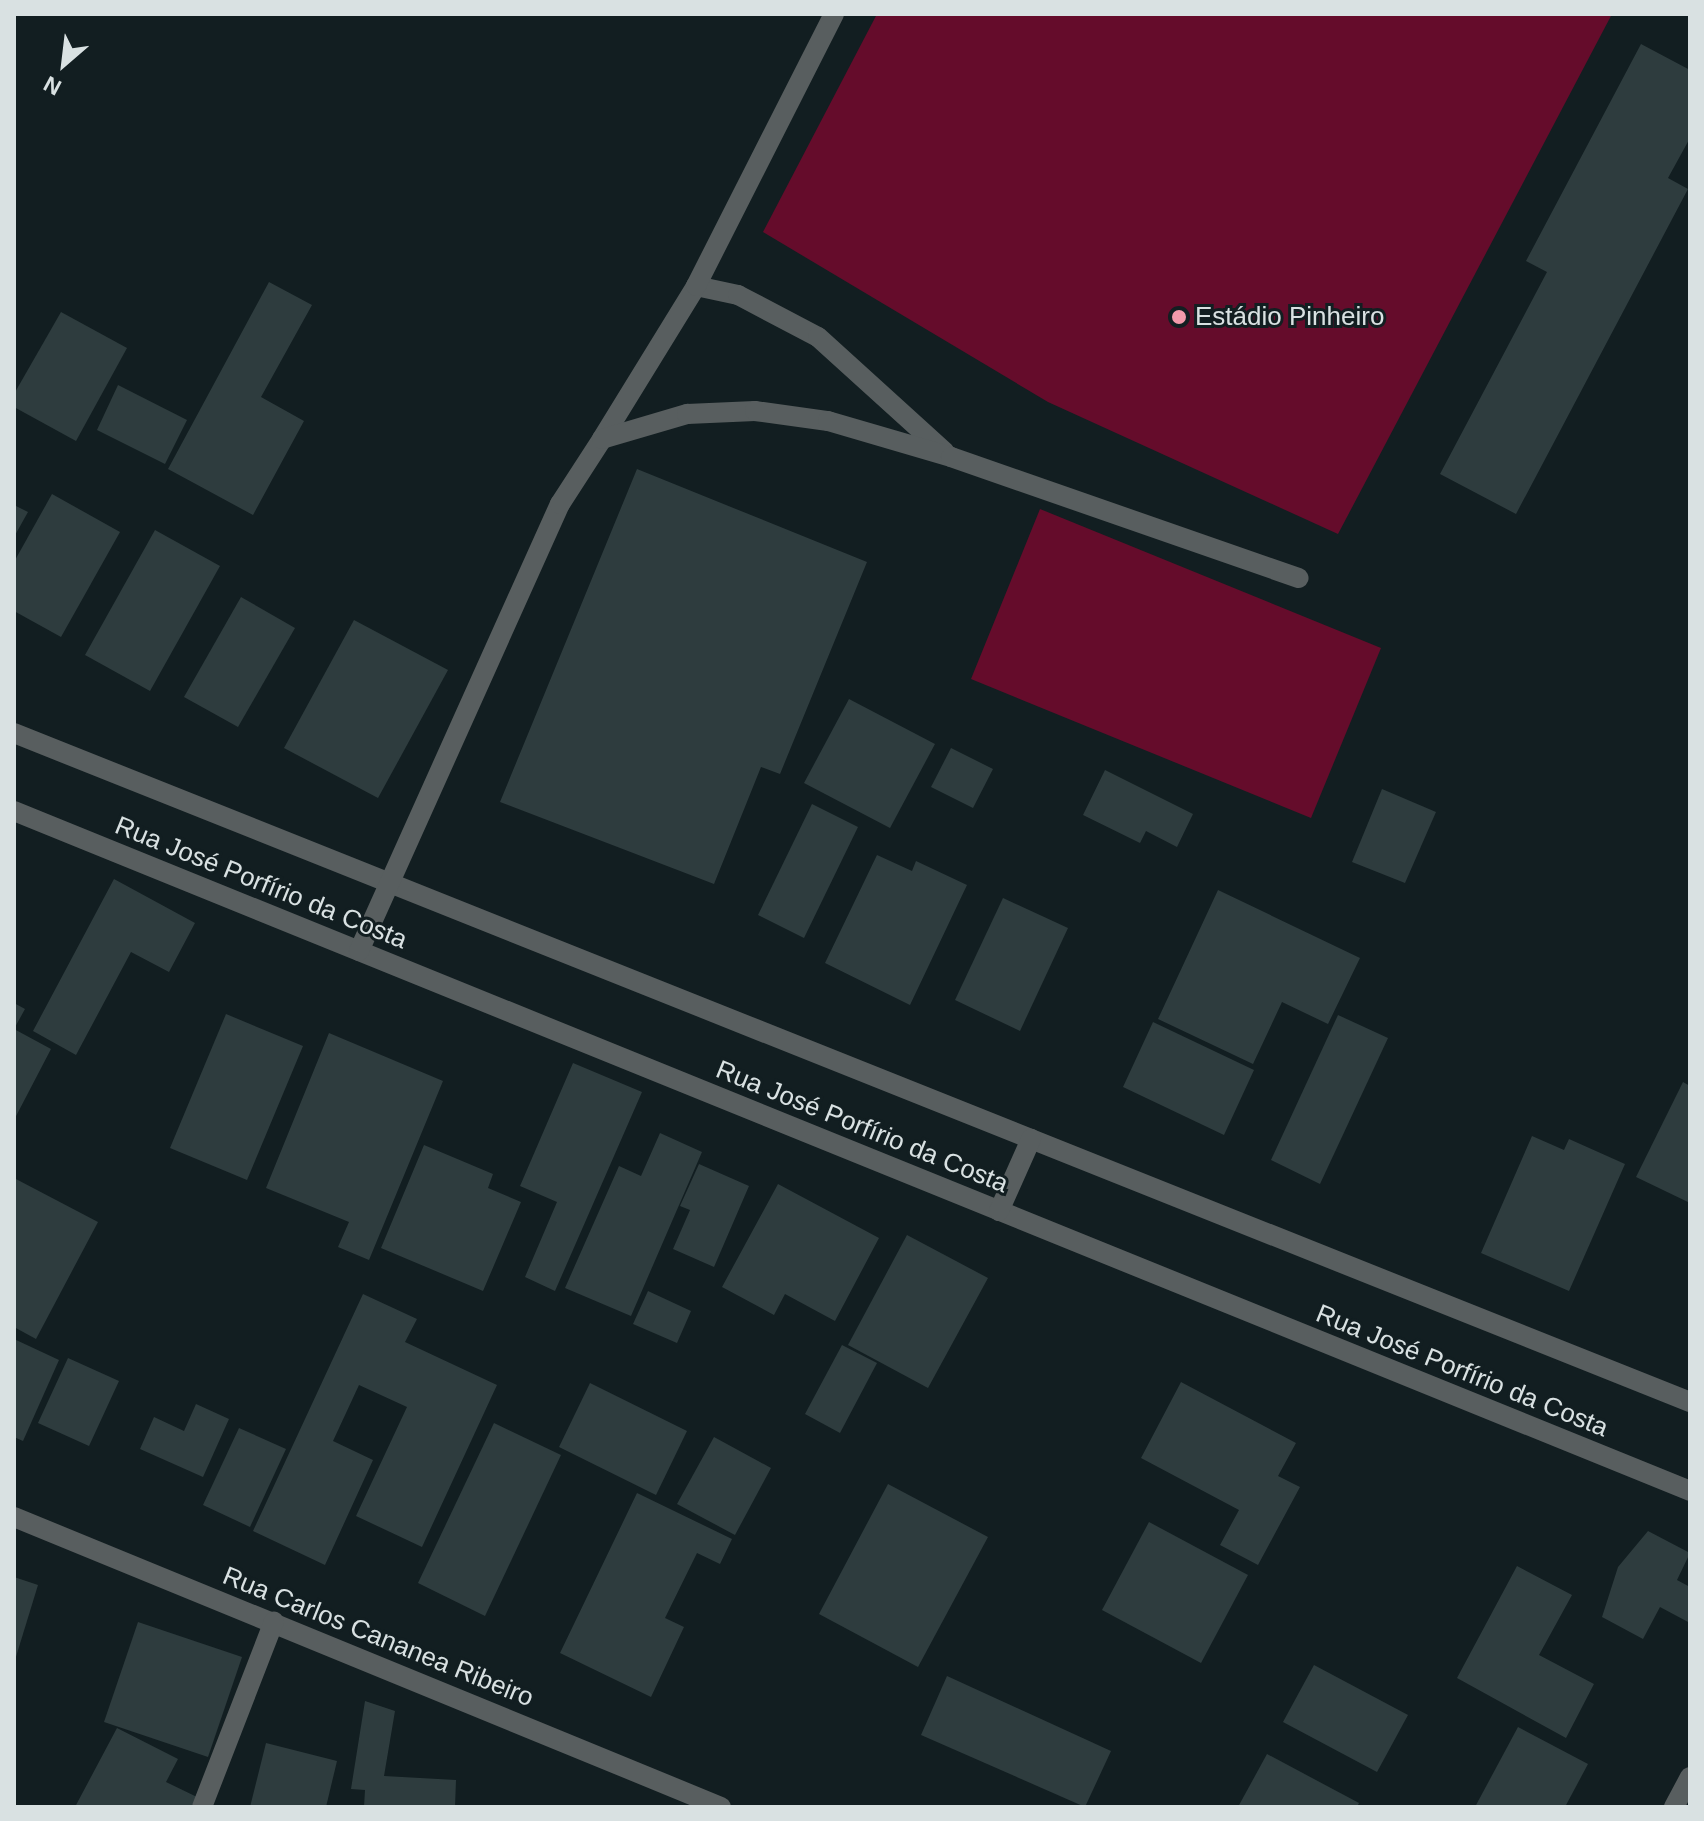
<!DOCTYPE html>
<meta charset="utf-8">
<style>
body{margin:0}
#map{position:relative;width:1704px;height:1821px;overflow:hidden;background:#121e21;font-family:Arial,sans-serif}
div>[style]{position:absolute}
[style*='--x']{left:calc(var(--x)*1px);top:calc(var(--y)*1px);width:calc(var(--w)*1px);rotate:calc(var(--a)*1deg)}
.green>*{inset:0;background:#650c2b}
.building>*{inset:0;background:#2e3c3e}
.minor>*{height:20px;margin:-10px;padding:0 10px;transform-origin:10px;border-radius:10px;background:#585e5f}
.dots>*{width:22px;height:22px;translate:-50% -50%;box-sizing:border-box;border:4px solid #121e21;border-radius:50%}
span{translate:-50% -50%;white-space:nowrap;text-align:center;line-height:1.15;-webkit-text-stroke:6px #121e21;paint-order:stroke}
.poi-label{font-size:26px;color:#d9e1e2}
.left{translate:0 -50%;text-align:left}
.street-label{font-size:26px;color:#d9e1e2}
.frame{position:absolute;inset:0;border:16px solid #d9e1e2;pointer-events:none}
.north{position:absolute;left:24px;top:24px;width:80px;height:80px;-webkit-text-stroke:6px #121e21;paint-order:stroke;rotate:208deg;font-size:22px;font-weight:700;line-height:32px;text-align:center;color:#d9e1e2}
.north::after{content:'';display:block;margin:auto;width:28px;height:36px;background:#d9e1e2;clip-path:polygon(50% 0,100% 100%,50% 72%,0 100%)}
</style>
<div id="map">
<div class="green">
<i style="clip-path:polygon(877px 14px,1612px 14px,1338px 534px,1048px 402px,763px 232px)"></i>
<i style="clip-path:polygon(1040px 509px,1381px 648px,1311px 818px,971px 679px)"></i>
</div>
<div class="building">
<i style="clip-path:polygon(1641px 44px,1690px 70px,1690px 138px,1668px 178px,1688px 189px,1516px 514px,1440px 474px,1547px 272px,1526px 261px)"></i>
<i style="clip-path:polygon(269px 282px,312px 305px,261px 397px,304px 421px,253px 515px,168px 469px)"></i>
<i style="clip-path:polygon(61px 312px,127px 348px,76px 441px,14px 407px,14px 394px)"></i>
<i style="clip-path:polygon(118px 385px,187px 420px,165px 464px,97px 430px)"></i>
<i style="clip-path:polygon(637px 469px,867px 562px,780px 774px,761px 767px,714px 884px,500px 802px)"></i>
<i style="clip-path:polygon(52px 494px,120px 532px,61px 637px,14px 611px,14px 562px)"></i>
<i style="clip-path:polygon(14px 505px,28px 512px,14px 537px)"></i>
<i style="clip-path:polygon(155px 530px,220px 566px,150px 691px,85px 655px)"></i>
<i style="clip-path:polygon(241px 597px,295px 628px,238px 727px,184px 697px)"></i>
<i style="clip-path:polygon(354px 620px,448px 670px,378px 798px,284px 748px)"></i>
<i style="clip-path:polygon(849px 699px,935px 744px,890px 828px,804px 783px)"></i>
<i style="clip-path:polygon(951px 748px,993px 769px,973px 808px,931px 787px)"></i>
<i style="clip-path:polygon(1105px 770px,1193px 814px,1177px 847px,1146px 831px,1140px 843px,1083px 815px)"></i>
<i style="clip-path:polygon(1382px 789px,1436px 812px,1405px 883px,1352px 862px)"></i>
<i style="clip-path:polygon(812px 804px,858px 827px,804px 938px,758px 915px)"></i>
<i style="clip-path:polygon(877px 855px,912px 871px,916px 861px,967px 885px,910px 1005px,825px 963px)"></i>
<i style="clip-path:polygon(114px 879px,195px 923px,169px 972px,131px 952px,76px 1055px,33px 1031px)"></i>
<i style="clip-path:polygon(1218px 890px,1360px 958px,1328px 1024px,1282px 1002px,1253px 1064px,1158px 1019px)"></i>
<i style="clip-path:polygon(1003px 898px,1068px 928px,1020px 1031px,955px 1000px)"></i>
<i style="clip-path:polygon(14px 1003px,25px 1009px,14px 1029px,51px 1049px,14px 1120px)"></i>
<i style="clip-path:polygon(226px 1014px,303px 1046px,247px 1180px,170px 1148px)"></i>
<i style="clip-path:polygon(1338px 1015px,1388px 1038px,1320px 1184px,1271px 1160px)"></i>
<i style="clip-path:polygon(1153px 1022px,1254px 1070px,1224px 1135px,1123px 1087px)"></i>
<i style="clip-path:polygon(329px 1033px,443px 1081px,369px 1260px,338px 1247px,349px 1222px,266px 1188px)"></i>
<i style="clip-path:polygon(573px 1063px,642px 1092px,555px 1291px,525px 1277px,557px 1202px,520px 1186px)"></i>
<i style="clip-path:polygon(1683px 1082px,1690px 1086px,1690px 1203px,1636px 1177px)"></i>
<i style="clip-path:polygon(660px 1133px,702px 1152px,631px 1316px,565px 1288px,619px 1166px,641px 1176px)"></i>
<i style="clip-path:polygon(1532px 1136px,1564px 1150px,1569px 1139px,1625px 1164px,1569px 1291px,1481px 1253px)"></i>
<i style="clip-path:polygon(424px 1145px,493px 1174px,488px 1188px,521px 1202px,483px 1291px,381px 1248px)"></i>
<i style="clip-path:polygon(699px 1164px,749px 1186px,714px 1267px,673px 1249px,690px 1210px,680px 1206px)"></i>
<i style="clip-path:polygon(14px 1178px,98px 1222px,36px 1339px,14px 1327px)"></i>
<i style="clip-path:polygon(778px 1184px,879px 1238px,835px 1321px,785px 1294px,774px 1315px,722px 1287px)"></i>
<i style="clip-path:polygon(907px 1235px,988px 1278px,928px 1388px,848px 1345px)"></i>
<i style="clip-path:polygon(648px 1291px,691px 1311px,677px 1343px,633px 1324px)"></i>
<i style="clip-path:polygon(363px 1294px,417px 1319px,405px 1342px,497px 1385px,422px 1547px,356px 1516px,407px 1407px,359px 1385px,333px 1441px,373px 1460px,325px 1565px,253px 1531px)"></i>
<i style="clip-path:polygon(14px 1339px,59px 1360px,23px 1441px,14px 1437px)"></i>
<i style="clip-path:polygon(842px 1345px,877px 1363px,840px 1433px,805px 1414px)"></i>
<i style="clip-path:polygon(68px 1358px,119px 1381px,89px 1446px,38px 1423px)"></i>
<i style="clip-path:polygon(1181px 1382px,1296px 1443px,1278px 1476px,1300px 1487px,1258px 1565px,1220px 1545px,1239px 1510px,1141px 1458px)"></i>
<i style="clip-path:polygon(590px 1383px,687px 1431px,656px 1495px,559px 1447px)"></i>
<i style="clip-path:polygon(196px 1404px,229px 1419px,203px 1477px,140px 1449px,154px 1417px,184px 1431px)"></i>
<i style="clip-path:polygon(494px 1423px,561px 1455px,485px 1616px,418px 1583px)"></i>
<i style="clip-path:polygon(239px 1428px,286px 1449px,250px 1527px,203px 1505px)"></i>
<i style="clip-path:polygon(714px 1437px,771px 1468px,735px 1535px,677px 1504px)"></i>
<i style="clip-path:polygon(888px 1484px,988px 1537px,918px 1667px,819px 1614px)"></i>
<i style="clip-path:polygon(637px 1493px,732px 1539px,720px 1564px,697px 1553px,665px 1618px,684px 1627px,651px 1697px,560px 1653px)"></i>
<i style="clip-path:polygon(1149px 1522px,1248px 1575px,1201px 1663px,1102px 1610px)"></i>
<i style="clip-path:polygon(1648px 1531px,1690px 1553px,1677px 1580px,1690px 1587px,1690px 1623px,1660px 1607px,1643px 1639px,1602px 1617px,1618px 1567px)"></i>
<i style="clip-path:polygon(1517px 1566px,1572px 1595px,1539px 1655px,1594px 1684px,1566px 1738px,1457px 1678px)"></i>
<i style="clip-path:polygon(14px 1577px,38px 1585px,15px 1660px,14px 1660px)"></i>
<i style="clip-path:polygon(138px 1622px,242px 1657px,208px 1757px,104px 1722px)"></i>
<i style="clip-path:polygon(1314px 1665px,1408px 1715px,1377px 1772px,1283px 1722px)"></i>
<i style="clip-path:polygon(947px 1676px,1111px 1751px,1085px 1807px,921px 1735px)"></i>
<i style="clip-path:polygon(365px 1701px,395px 1711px,384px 1776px,456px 1780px,455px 1807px,364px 1807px,365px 1790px,351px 1789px)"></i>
<i style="clip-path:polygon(1518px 1727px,1588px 1764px,1565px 1807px,1475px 1807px)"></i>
<i style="clip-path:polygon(117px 1728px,178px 1759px,166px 1782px,197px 1797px,191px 1807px,75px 1807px)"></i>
<i style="clip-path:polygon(266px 1743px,337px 1761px,326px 1807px,250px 1807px)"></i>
<i style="clip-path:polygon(1267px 1754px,1359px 1803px,1357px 1807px,1238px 1807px)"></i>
</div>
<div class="minor">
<i style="--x:696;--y:286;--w:43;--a:12.1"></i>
<i style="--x:738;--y:295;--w:90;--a:27.7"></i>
<i style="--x:818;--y:337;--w:171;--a:42.2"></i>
<i style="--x:602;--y:439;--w:180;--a:-58.4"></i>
<i style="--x:696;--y:286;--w:305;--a:-63.1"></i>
<i style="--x:14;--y:733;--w:1805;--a:21.76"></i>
<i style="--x:14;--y:811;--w:1809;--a:22.08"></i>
<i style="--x:359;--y:951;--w:490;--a:-65.8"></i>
<i style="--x:560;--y:504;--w:77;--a:-57.1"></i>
<i style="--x:602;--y:439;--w:89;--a:-16.4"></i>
<i style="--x:687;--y:414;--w:68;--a:-2.5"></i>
<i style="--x:755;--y:411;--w:74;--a:7.8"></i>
<i style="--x:828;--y:421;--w:128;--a:16.3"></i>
<i style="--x:951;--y:457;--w:368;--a:19.2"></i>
<i style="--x:999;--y:1211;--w:79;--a:-66"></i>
<i style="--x:14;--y:1517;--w:764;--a:22.3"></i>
<i style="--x:202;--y:1807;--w:199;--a:-68.8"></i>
<i style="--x:1674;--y:1807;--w:34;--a:-62"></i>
</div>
<div class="dots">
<i style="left:1179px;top:317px;background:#f39aab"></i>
</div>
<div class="poi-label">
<span class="left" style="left:1195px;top:317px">Estádio Pinheiro</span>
</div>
<div class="street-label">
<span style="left:261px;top:883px;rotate:22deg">Rua José Porfírio da Costa</span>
<span style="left:862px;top:1127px;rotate:22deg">Rua José Porfírio da Costa</span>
<span style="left:1462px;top:1371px;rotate:22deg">Rua José Porfírio da Costa</span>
<span style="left:378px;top:1637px;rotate:22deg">Rua Carlos Cananea Ribeiro</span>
</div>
<div class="frame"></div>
<div class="north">N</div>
</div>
